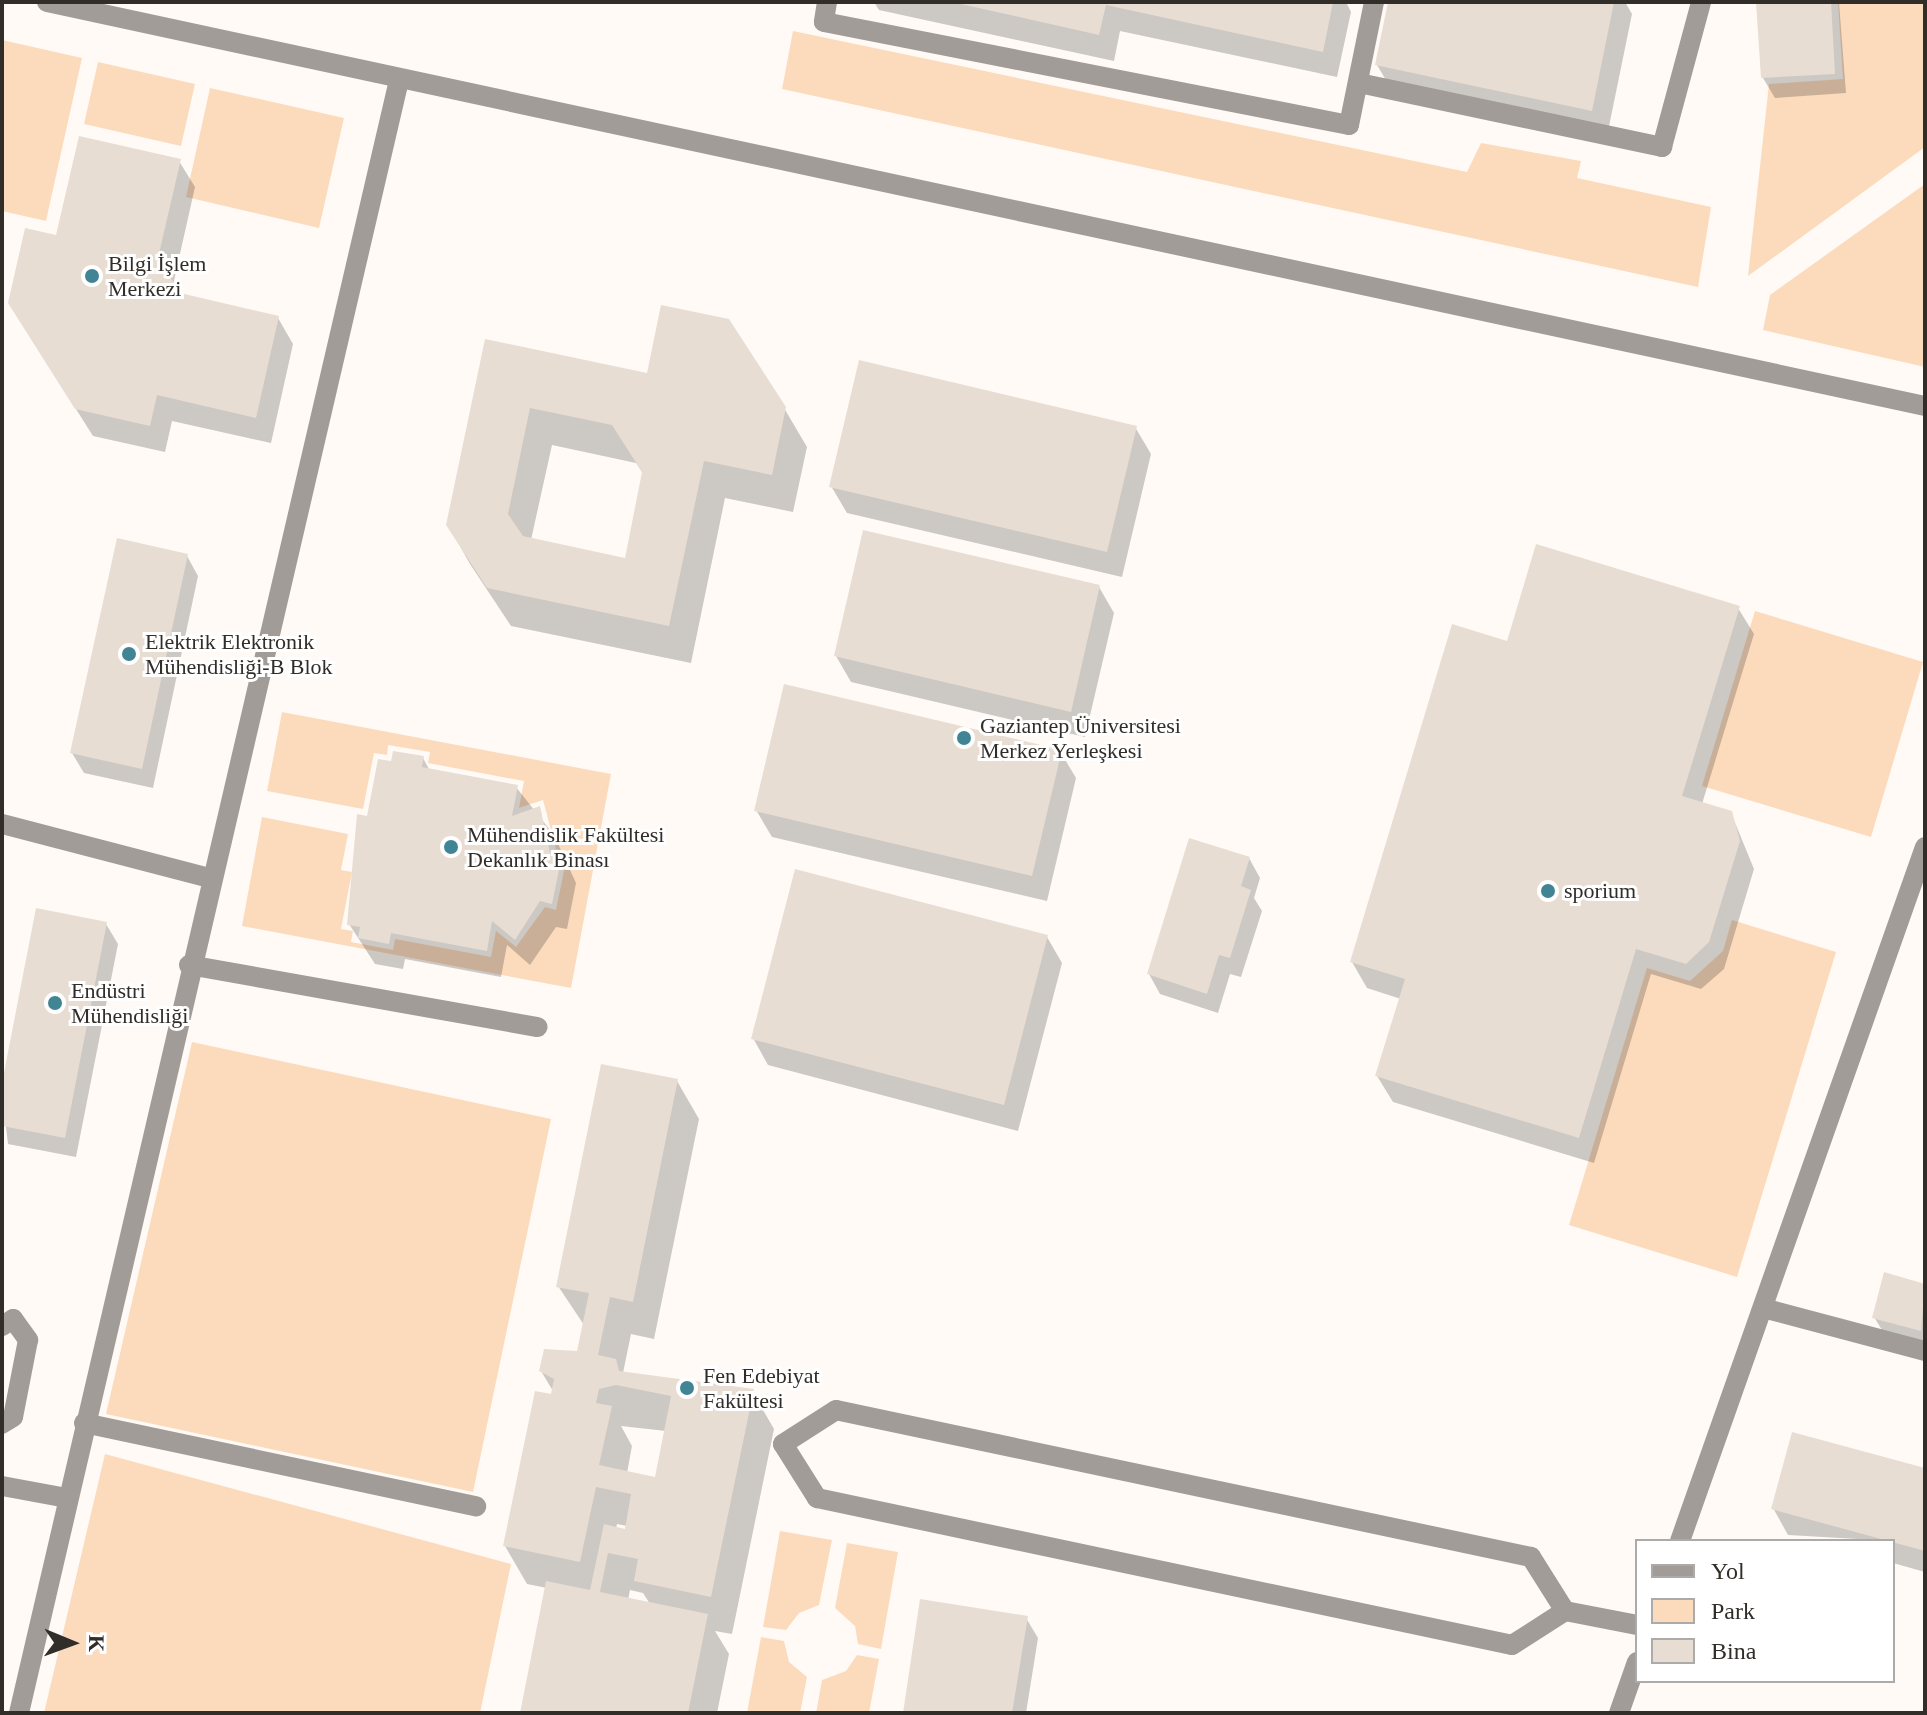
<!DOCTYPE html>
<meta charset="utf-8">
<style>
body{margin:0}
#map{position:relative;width:1927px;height:1715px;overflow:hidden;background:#fffaf6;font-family:"Times New Roman",serif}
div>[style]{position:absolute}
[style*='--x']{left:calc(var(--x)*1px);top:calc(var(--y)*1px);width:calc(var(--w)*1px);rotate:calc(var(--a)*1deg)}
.green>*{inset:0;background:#fcdbbd}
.shadow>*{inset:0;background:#0003}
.building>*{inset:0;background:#e8ddd3}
.minor>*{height:20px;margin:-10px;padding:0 10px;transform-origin:10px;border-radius:10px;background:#a19c98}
.dots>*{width:22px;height:22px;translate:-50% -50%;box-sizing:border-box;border:4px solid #fff;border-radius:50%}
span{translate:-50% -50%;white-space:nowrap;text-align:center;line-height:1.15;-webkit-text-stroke:6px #fff;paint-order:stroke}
.poi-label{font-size:22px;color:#312d29}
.left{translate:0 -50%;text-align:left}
.frame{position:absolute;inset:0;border:4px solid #312d29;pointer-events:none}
.legend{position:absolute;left:1635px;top:1539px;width:260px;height:144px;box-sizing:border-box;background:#fff;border:2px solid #adaba9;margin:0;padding:10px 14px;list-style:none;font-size:24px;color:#312d29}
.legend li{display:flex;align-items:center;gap:16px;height:40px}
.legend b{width:40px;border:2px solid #adaba9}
.north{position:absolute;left:32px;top:1603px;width:80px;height:80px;-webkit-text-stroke:6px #fff;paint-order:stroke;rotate:91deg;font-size:22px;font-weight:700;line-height:32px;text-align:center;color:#312d29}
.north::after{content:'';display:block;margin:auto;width:28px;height:36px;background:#312d29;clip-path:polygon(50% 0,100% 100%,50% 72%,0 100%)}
</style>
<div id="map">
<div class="green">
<i style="clip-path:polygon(1838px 2px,1925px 2px,1925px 147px,1748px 276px,1769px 84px,1843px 79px)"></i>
<i style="clip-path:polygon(793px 31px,1467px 172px,1481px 143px,1581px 161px,1577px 178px,1711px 207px,1698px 287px,782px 89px)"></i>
<i style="clip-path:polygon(2px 40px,82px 58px,46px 221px,2px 211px)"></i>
<i style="clip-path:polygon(98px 62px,195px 84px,181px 146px,84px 124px)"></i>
<i style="clip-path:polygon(210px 88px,344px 118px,319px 228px,186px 197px)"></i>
<i style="clip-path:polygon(1925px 184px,1925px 367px,1763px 330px,1770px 295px)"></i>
<i style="clip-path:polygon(1755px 611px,1923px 662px,1871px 837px,1702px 786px)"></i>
<i style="clip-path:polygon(282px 712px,611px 774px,571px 988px,242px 926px,262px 817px,348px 834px,341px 870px,352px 872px,341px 929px,353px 931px,351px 942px,393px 950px,395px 939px,491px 957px,496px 931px,516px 947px,545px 907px,556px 910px,568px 851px,556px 849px,543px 800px,519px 808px,524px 781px,428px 763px,430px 752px,388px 745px,387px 755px,374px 753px,363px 809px,267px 791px)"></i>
<i style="clip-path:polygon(1732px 920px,1836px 952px,1737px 1277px,1569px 1225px,1647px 968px,1690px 981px,1723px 951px)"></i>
<i style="clip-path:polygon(192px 1042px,551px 1119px,473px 1492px,106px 1414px)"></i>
<i style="clip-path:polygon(105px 1454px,511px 1564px,480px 1713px,44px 1713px)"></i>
<i style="clip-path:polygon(780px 1531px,832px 1540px,819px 1605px,799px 1613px,786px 1630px,763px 1627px)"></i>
<i style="clip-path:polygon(847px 1543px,898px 1552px,881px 1649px,858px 1644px,855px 1626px,835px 1608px)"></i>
<i style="clip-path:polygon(761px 1637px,784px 1641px,789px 1662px,807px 1677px,800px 1713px,747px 1713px)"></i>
<i style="clip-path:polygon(857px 1655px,879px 1659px,869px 1713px,816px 1713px,822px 1680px,846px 1671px)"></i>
</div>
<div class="shadow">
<i style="clip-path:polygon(874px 2px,1346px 2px,1351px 12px,1337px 77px,1120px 31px,1114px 61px,879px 10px)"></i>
<i style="clip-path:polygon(1390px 2px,1625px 2px,1632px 14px,1607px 136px,1393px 92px,1377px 65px)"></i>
<i style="clip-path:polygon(1758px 2px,1839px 2px,1846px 93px,1775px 98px,1763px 78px)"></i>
<i style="clip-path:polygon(179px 161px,195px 187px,173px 285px,179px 295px,278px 318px,293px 344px,271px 443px,172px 421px,165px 452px,93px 436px,26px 330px,57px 237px)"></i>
<i style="clip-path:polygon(evenodd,487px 341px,784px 408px,807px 447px,793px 512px,725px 498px,691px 663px,511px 626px,470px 564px,448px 525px,487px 341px,552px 445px,636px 463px,644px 475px,626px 560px,531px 540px,552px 445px)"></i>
<i style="clip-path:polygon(1135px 427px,1151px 454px,1122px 577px,847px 513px,831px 486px)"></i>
<i style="clip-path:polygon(187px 556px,198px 576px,153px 788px,84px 773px,72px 753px)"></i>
<i style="clip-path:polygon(1099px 587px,1114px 613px,1085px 737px,851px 682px,836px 656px)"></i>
<i style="clip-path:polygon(1738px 608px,1754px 634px,1702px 804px,1731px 813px,1754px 869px,1724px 969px,1701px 989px,1651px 974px,1594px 1163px,1393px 1102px,1377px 1076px,1401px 999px,1367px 988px,1352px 962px,1508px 644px)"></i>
<i style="clip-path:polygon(1060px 751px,1076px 778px,1047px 901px,772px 837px,756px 810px)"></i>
<i style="clip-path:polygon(423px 758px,430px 771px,516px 787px,554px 835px,576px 883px,567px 929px,556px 927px,530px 965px,507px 945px,501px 977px,405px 959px,403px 969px,375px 964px,349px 924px,359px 816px,369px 818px,392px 763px)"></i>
<i style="clip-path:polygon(1249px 858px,1260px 878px,1254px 898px,1262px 911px,1241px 977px,1230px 974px,1218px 1013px,1160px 994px,1149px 974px)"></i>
<i style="clip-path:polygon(106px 924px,118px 944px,76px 1157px,8px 1144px,2px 1093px)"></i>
<i style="clip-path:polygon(1047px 937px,1062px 963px,1018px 1131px,768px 1065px,753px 1038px)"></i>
<i style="clip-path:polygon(evenodd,677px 1081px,699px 1119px,654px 1339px,631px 1334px,623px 1373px,752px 1391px,774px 1429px,732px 1634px,715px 1631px,729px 1654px,717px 1713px,522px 1713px,547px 1588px,527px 1584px,505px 1546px,553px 1391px,541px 1371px,579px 1353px,584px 1325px,558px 1286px,677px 1081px,621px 1426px,666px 1431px,657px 1479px,627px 1473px,632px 1446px,621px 1426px,677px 1081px,617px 1524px,627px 1526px,626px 1531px,616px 1529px,617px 1524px,677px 1081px,630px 1590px,643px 1593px,650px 1604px,628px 1600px,630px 1590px)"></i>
<i style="clip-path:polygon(1885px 1275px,1925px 1286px,1925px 1342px,1882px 1330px,1874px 1317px)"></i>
<i style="clip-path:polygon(1925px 1471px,1925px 1572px,1893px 1563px,1893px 1541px,1788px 1535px,1773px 1508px)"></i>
<i style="clip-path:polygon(1026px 1618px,1038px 1638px,1026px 1713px,905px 1713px)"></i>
</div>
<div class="building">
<i style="clip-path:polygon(952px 2px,1333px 2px,1323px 52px,1106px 5px,1099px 35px)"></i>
<i style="clip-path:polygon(1388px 2px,1614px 2px,1592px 111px,1375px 65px)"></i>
<i style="clip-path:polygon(1756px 2px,1831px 2px,1835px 74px,1761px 78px)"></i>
<i style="clip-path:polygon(79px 136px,181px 159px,158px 258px,180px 293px,279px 316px,256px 418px,157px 395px,150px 426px,75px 409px,8px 303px,25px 228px,56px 235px)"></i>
<i style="clip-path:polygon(evenodd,661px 305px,729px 319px,786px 407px,772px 475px,704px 461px,669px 626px,487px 588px,446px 525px,485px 339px,647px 373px,661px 305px,530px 408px,612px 425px,642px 472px,625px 558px,523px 536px,508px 514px,530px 408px)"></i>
<i style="clip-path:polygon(859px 360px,1137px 426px,1107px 552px,829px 487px)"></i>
<i style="clip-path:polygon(863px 530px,1100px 585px,1071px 712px,834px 656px)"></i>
<i style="clip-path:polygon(117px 538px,188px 554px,142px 769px,70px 753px)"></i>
<i style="clip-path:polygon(1536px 544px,1740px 606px,1682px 796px,1732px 811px,1740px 841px,1709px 942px,1686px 964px,1636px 949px,1579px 1138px,1375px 1076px,1405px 979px,1350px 962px,1452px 624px,1507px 641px)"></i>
<i style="clip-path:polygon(784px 684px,1062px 750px,1032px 876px,754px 811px)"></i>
<i style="clip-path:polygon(393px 751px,424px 756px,422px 767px,518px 785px,512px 816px,540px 806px,550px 853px,562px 855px,552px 904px,540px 901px,515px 940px,492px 921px,487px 951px,391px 933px,389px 944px,358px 938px,360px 927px,347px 925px,357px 814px,367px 816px,378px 759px,391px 761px)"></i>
<i style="clip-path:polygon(1189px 838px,1250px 857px,1241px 886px,1251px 890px,1230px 958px,1219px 955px,1207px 994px,1147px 974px)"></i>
<i style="clip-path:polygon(795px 869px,1048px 935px,1004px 1105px,751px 1039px)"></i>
<i style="clip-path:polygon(36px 908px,107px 922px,65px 1138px,2px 1126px,2px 1083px)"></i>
<i style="clip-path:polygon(evenodd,601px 1064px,678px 1079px,633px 1302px,610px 1297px,598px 1355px,616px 1359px,619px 1371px,754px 1389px,711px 1597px,634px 1581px,638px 1559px,608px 1553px,600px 1592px,708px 1614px,688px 1713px,520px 1713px,546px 1581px,590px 1590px,604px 1524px,625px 1529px,631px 1494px,596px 1487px,580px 1562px,503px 1546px,535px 1391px,551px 1394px,554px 1379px,539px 1371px,544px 1349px,577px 1351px,589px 1293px,556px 1287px,601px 1064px,616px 1385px,671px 1396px,655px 1477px,599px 1465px,612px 1406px,596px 1403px,599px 1389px,616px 1385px)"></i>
<i style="clip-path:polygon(1884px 1272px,1925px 1284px,1921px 1331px,1872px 1318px)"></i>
<i style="clip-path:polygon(1792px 1432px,1925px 1468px,1925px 1551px,1771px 1509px)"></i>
<i style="clip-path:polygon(920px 1599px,1028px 1616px,1012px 1713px,903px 1713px)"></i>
</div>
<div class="minor">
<i style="--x:47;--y:2;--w:1921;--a:12.14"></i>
<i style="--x:827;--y:2;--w:20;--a:99"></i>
<i style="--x:824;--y:22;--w:535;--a:11.1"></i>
<i style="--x:1349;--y:125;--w:126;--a:-78.5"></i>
<i style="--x:1359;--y:83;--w:310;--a:11.9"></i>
<i style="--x:1662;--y:147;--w:150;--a:-74.9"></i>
<i style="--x:2;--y:824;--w:214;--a:14.6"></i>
<i style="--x:189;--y:965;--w:354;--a:10.1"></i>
<i style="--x:1763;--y:1308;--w:168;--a:14.9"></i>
<i style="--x:2;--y:1326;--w:13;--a:-32"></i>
<i style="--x:13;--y:1319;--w:26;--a:54"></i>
<i style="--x:28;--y:1340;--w:78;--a:101"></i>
<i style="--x:13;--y:1417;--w:13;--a:148"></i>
<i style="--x:84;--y:1423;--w:401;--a:12"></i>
<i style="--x:2;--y:1486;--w:66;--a:10.5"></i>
<i style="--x:1680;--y:1541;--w:736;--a:-70.56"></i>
<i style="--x:1565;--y:1611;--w:64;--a:-122.2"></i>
<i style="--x:1531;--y:1557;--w:710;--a:-168.06"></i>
<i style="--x:836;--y:1410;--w:63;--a:147.3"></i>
<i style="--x:783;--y:1444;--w:64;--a:57.8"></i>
<i style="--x:817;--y:1498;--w:710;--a:11.94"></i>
<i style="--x:1512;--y:1645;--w:63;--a:-32.7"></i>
<i style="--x:1565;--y:1611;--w:73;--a:11"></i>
<i style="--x:19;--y:1713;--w:1677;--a:-76.9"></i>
<i style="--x:1619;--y:1713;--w:54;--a:-70.6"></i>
</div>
<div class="dots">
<i style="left:92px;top:276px;background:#418594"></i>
<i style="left:129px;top:654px;background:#418594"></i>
<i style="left:964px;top:738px;background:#418594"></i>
<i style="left:451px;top:847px;background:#418594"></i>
<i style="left:1548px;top:891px;background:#418594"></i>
<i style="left:55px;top:1003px;background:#418594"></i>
<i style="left:687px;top:1388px;background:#418594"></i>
</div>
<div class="poi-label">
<span class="left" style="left:108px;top:276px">Bilgi İşlem<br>Merkezi</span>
<span class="left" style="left:145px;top:654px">Elektrik Elektronik<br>Mühendisliği-B Blok</span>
<span class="left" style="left:980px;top:738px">Gaziantep Üniversitesi<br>Merkez Yerleşkesi</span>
<span class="left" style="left:467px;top:847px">Mühendislik Fakültesi<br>Dekanlık Binası</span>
<span class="left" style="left:1564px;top:891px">sporium</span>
<span class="left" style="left:71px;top:1003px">Endüstri<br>Mühendisliği</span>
<span class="left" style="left:703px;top:1388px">Fen Edebiyat<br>Fakültesi</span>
</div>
<div class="frame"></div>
<ul class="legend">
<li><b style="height:10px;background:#a19c98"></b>Yol</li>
<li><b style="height:22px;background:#fcdbbd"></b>Park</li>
<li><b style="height:22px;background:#e8ddd3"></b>Bina</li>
</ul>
<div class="north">K</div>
</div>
